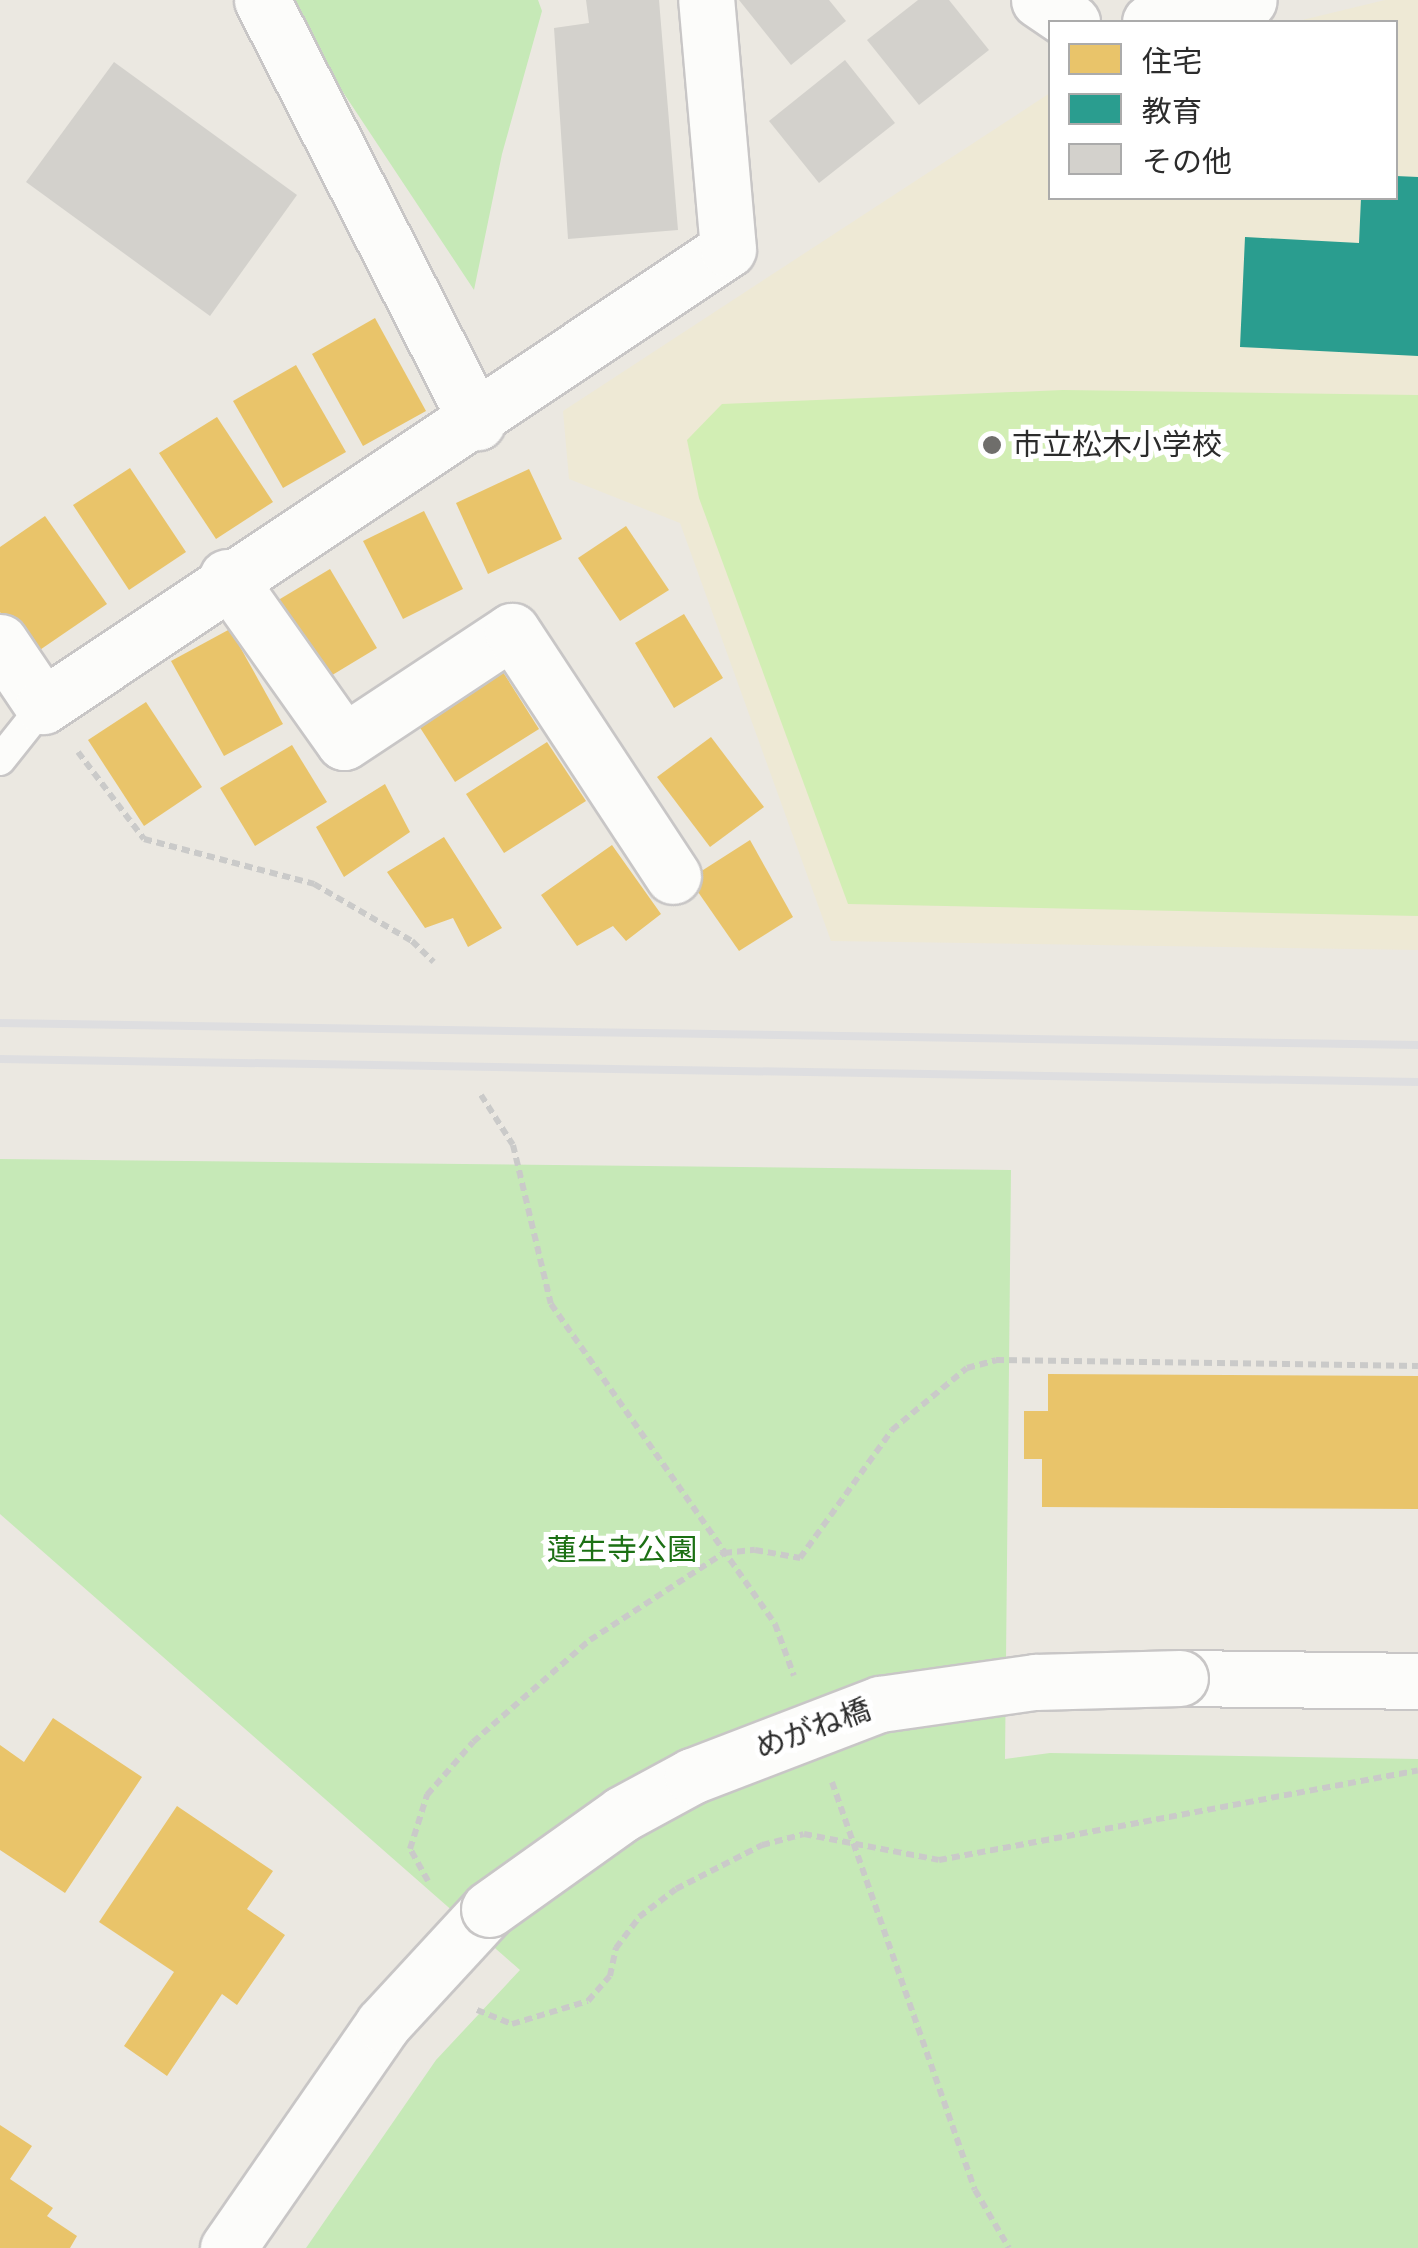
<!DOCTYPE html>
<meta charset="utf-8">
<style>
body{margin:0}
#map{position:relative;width:1418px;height:2248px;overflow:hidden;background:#ebe8e1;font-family:Roboto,"Noto Sans JP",sans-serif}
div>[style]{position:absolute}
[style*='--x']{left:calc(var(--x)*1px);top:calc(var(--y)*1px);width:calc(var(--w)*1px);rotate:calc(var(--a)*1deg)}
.education>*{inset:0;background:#eee9d5}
.green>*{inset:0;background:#c6e9b7}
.pitch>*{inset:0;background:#d2eeb4}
.homes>*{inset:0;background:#e9c46a}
.schools>*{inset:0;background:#2a9d8f}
.building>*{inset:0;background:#d3d1cc}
.path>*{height:6px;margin-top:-3px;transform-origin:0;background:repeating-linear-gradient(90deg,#cacac9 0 8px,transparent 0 13px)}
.roads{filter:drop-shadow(2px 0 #c8c6c6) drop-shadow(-2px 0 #c8c6c6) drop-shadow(0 2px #c8c6c6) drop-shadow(0 -2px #c8c6c6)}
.service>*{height:30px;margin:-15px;padding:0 15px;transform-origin:15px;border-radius:15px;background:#fcfcfa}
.minor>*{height:55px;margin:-27.5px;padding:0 27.5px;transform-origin:27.5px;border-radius:27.5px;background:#fcfcfa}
.tertiary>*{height:55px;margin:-27.5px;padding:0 27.5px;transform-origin:27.5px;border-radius:27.5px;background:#fcfcfa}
.rail>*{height:8px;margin:-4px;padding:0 4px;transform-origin:4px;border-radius:4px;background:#dedee0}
.bridges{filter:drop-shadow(2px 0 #c8c6c6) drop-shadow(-2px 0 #c8c6c6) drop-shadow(0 2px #c8c6c6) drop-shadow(0 -2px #c8c6c6)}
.tertiary-bridge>*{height:55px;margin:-27.5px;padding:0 27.5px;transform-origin:27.5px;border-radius:27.5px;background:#fcfcfa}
.dots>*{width:28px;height:28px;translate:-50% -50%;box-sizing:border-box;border:5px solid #fff;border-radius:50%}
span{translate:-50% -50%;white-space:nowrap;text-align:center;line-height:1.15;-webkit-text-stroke:10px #fff;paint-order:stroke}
.poi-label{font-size:30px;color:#2c2c2c}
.left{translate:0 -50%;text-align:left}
.park-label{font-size:30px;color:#1c7014}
.street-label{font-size:30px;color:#2c2c2c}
.legend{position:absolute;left:1048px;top:20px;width:350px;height:180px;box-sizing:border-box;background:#fff;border:2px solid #ababab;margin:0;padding:12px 18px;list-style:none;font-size:30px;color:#2c2c2c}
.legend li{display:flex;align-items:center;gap:20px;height:50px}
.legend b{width:50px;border:2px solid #ababab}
</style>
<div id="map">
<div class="education">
<i style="clip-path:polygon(1385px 0,1418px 0,1418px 950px,831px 941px,680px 523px,569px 479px,563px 411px,1050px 93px,1050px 198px,1396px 198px,1396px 22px,1294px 22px)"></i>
</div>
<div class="green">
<i style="clip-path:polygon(282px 0,538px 0,542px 11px,502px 154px,474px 290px)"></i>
<i style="clip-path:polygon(0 1159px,1011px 1170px,1005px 1759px,1050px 1753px,1418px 1759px,1418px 2248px,306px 2248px,436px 2060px,520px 1970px,0 1514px)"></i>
</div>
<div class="pitch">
<i style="clip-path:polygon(1063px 390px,1418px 395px,1418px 916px,848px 904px,699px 498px,687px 440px,722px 404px)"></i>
</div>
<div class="homes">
<i style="clip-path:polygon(375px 318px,426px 411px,363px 446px,312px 354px)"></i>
<i style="clip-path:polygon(296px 365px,346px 452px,283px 488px,233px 401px)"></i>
<i style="clip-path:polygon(217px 417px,273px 502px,216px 539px,159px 453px)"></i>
<i style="clip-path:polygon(130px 468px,186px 552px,129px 590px,73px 505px)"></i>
<i style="clip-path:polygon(529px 469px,562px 539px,488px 574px,456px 503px)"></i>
<i style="clip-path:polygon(424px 511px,463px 589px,403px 619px,363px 541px)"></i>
<i style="clip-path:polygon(45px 516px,107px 604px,31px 656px,0 612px,0 547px)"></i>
<i style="clip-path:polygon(626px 526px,669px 590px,620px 621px,578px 558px)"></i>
<i style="clip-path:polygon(330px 569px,377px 648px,324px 680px,275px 602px)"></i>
<i style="clip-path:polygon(684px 614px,723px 678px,674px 708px,635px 643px)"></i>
<i style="clip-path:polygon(230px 629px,283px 724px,224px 756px,171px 661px)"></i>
<i style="clip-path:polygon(503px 672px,539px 729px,455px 782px,419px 726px)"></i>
<i style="clip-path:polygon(146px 702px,202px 787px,144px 826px,88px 740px)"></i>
<i style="clip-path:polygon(711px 737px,764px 807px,710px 847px,657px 777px)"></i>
<i style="clip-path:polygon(547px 742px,586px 801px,504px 853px,466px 794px)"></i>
<i style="clip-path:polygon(292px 745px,327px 802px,255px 846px,220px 788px)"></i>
<i style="clip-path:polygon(385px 784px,410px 832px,344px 877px,316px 827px)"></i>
<i style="clip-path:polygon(444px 837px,502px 928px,468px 947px,453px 918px,425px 928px,387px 872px)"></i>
<i style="clip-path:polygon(750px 840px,793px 917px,739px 951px,689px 879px)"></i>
<i style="clip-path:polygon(612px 845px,661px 914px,626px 941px,613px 926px,577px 946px,541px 895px)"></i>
<i style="clip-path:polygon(1048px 1374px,1418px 1376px,1418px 1509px,1042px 1507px,1042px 1459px,1024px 1459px,1024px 1411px,1048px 1411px)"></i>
<i style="clip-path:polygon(53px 1718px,142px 1777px,65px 1893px,0 1850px,0 1745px,24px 1762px)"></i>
<i style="clip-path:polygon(177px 1806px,273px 1871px,247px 1909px,285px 1935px,237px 2005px,222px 1994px,167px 2076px,124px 2046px,174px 1972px,99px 1922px)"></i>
<i style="clip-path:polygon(0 2125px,32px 2146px,10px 2179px,53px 2208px,47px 2216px,77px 2236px,70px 2248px,0 2248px)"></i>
</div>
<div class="schools">
<i style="clip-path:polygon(1396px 176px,1418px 177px,1418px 356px,1240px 347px,1245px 237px,1359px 243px,1361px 198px,1396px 198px)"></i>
</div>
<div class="building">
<i style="clip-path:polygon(586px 0,659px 0,678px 230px,568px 239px,554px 28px,589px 23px)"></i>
<i style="clip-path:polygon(739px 0,829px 0,846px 21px,791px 65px)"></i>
<i style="clip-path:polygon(918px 0,949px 0,989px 50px,919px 105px,867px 40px)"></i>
<i style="clip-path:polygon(845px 60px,895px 123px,819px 183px,769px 121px)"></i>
<i style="clip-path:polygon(114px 62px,297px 195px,210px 316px,26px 182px)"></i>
</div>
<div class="path">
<i style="--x:78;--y:752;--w:109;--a:52.8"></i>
<i style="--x:144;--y:839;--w:176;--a:14.8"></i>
<i style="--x:314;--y:884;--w:113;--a:30.2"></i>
<i style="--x:412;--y:941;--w:30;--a:44"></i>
<i style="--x:481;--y:1095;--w:59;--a:57.4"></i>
<i style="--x:513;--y:1145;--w:163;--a:76.6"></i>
<i style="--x:551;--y:1304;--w:391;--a:55"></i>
<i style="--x:775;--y:1624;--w:55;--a:69.9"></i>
<i style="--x:832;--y:1782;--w:432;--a:70.7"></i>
<i style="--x:975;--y:2190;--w:67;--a:59.6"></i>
<i style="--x:428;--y:1881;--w:37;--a:-119"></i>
<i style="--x:410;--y:1849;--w:57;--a:-72.5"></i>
<i style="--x:427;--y:1795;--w:70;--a:-49"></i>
<i style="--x:473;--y:1742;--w:155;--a:-41.1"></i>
<i style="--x:590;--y:1640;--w:160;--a:-33"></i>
<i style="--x:724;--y:1553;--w:31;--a:-6"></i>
<i style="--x:755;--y:1550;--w:46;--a:10.1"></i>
<i style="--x:800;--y:1558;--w:158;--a:-54.3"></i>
<i style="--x:892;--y:1430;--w:97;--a:-39.6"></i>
<i style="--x:967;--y:1368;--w:30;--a:-15"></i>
<i style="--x:996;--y:1360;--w:422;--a:0.8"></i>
<i style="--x:477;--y:2010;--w:38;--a:22"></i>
<i style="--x:512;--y:2024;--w:79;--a:-16.8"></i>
<i style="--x:588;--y:2001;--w:33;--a:-49"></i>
<i style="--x:610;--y:1976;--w:29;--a:-78"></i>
<i style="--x:616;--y:1948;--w:39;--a:-53"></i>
<i style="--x:639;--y:1917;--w:46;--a:-37.1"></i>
<i style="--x:676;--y:1889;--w:97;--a:-27.1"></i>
<i style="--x:762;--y:1845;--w:43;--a:-14.7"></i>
<i style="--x:804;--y:1834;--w:137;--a:10.9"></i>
<i style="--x:939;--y:1860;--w:487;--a:-10.6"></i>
</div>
<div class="roads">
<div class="service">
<i style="--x:0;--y:760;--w:69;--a:-51.5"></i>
</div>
<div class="minor">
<i style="--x:262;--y:0;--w:474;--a:63"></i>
<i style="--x:227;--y:577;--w:202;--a:54.7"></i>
<i style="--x:344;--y:742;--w:201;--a:-33.5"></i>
<i style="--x:512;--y:631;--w:293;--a:56.7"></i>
<i style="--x:0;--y:642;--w:77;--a:56.1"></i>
<i style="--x:43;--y:706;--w:823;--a:-33.71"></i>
<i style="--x:728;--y:249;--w:250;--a:-95"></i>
</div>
<div class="tertiary">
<i style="--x:1039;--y:0;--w:40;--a:34"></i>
<i style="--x:1150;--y:22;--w:101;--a:-12.5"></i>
<i style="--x:1180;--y:1678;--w:238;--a:0.7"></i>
<i style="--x:228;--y:2248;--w:272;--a:-55.3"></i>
<i style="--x:383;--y:2024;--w:156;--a:-47.3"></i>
</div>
</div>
<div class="rail">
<i style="--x:0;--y:1023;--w:1418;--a:0.89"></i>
<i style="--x:0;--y:1059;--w:1418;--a:0.93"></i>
</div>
<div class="bridges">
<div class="tertiary-bridge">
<i style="--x:489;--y:1909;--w:163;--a:-35.5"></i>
<i style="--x:622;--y:1814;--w:80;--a:-28.5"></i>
<i style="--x:692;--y:1776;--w:201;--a:-21"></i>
<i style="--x:880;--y:1704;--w:157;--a:-8.1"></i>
<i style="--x:1035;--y:1682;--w:145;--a:-1.6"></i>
</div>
</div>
<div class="dots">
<i style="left:992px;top:445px;background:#6f6e6b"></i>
</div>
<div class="poi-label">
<span class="left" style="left:1012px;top:445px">市立松木小学校</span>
</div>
<div class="park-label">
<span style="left:622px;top:1550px">蓮生寺公園</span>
</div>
<div class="street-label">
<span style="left:813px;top:1729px;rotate:-20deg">めがね橋</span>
</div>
<ul class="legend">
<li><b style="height:28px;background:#e9c46a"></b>住宅</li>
<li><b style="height:28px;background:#2a9d8f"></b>教育</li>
<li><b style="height:28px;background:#d3d1cc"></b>その他</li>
</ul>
</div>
